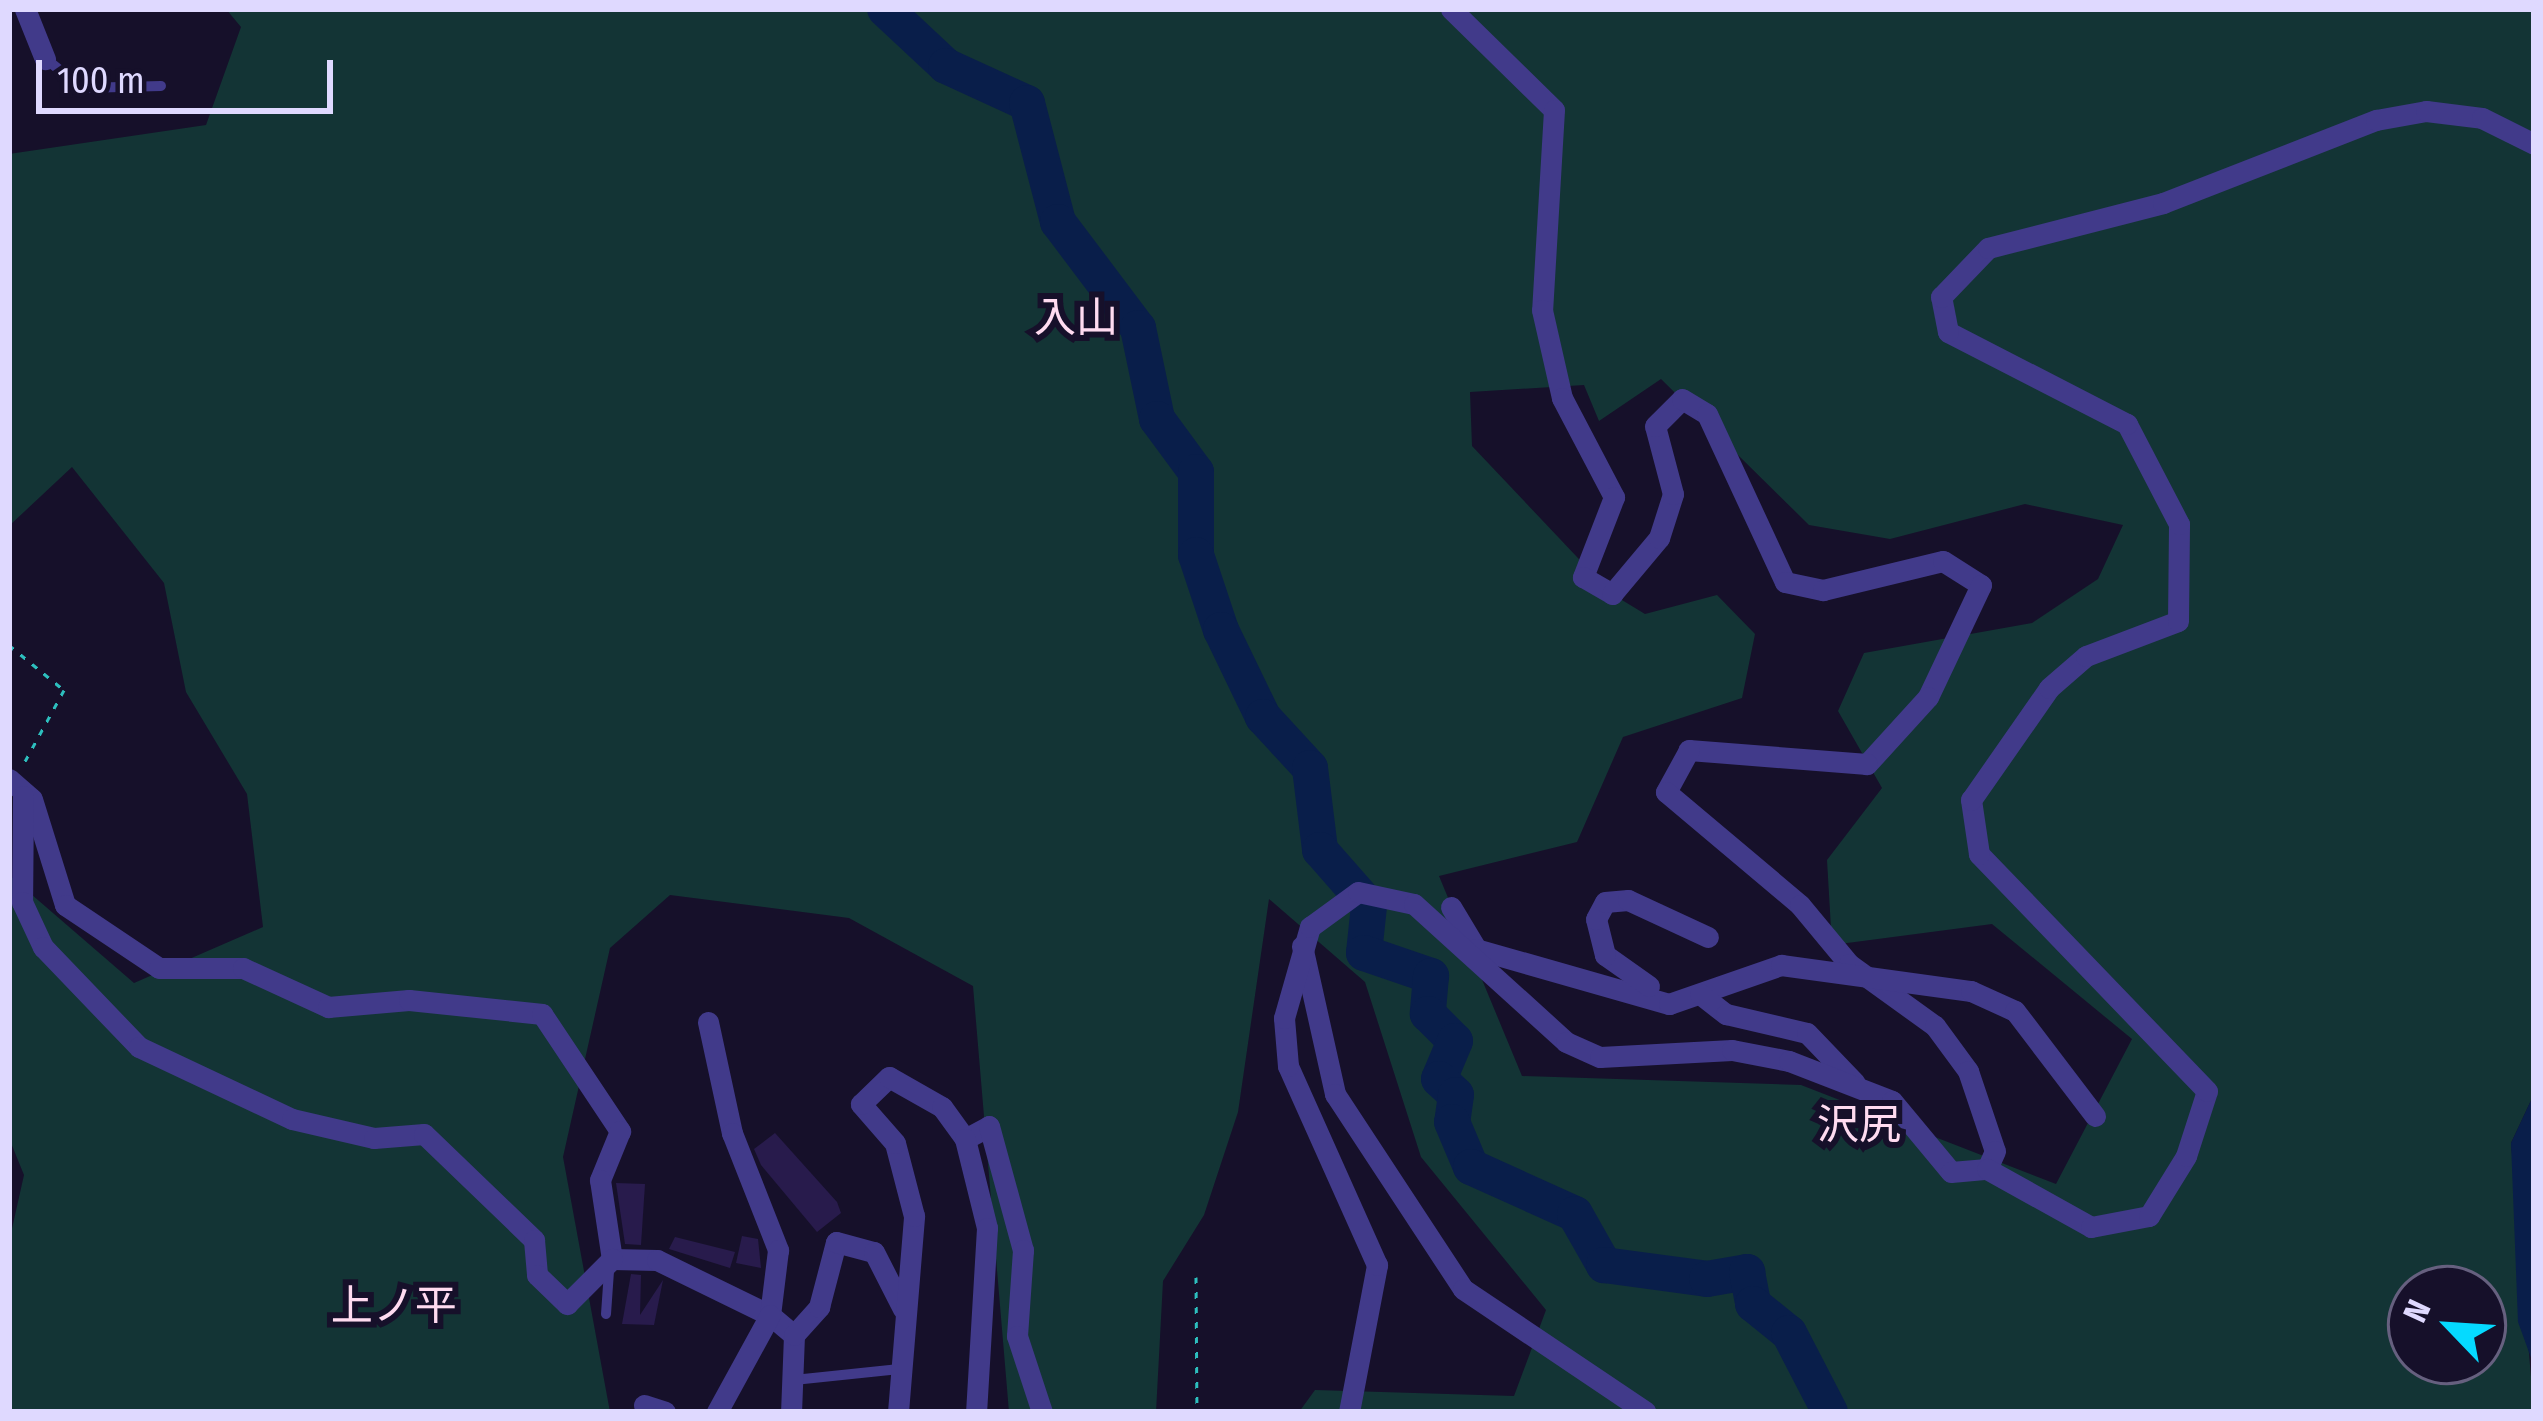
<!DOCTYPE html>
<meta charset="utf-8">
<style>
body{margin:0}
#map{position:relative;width:2543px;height:1421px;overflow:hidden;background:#16102a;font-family:"Fira Sans Condensed","Noto Sans JP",sans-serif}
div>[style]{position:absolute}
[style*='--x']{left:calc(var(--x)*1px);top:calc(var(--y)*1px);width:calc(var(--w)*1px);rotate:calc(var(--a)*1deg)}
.green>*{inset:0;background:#133435}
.water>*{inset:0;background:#091e4a}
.river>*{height:36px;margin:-18px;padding:0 18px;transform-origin:18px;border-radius:18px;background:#091e4a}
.building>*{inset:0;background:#281b4c}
.path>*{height:3px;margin-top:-1.5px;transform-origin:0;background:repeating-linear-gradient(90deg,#2dbfbe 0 6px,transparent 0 15px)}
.lane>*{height:10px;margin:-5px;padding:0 5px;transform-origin:5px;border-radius:5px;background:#413a8a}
.street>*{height:21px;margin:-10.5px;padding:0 10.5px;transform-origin:10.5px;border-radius:10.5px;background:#413a8a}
span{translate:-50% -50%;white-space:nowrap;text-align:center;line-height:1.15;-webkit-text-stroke:12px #16102a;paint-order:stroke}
.neighbourhood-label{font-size:42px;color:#ffdbf0}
.frame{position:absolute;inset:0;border:12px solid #dfd9ff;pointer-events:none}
.north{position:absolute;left:2387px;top:1265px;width:120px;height:120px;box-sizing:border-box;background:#16102a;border:3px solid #66607f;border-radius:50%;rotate:295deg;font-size:33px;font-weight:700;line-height:48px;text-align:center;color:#dfd9ff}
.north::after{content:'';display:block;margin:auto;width:42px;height:54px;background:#05daff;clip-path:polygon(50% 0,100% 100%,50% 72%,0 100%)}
.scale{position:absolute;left:36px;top:60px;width:297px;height:54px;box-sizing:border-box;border:6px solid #dfd9ff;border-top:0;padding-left:15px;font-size:36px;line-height:42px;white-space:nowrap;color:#dfd9ff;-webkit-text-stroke:9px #16102a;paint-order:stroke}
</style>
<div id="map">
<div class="green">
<i style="clip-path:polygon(evenodd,226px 9px,2534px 9px,2534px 1094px,2511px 1143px,2534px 1412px,1299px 1412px,1315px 1390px,1514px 1396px,1546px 1310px,1421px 1157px,1365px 982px,1269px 899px,1238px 1112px,1204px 1215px,1163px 1281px,1156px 1412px,1009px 1412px,973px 986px,849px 918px,670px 895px,610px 948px,563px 1157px,610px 1412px,9px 1412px,9px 1242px,24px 1175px,9px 1138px,9px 875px,134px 983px,263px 927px,247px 794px,186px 692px,164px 583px,72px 467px,9px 526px,9px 154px,206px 125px,241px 27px,226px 9px,1661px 379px,1809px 525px,1890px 539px,2025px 504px,2123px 525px,2098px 579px,2032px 623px,1864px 653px,1838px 711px,1882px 788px,1827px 860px,1832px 945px,1992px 924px,2132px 1039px,2056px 1184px,1801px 1085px,1522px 1076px,1439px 876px,1577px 842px,1623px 737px,1742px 698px,1755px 634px,1717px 595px,1645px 614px,1612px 594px,1472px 446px,1470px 392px,1584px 385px,1599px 421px,1661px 379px,226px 9px,2411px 1289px,2483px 1289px,2483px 1361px,2411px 1361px,2411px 1289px)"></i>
</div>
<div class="water">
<i style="clip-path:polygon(2534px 1094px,2534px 1366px,2518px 1322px,2511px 1143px)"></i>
</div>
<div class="river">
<i style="--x:885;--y:9;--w:83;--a:43.1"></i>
<i style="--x:946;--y:66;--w:89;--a:24.6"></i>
<i style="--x:1027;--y:103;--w:123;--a:75.4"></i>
<i style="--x:1058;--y:222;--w:133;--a:53"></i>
<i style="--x:1138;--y:328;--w:93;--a:78.2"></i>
<i style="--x:1157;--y:419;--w:66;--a:53.7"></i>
<i style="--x:1196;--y:472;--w:83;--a:90"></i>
<i style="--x:1196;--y:555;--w:79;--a:71.6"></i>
<i style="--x:1221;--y:630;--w:97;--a:64.2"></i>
<i style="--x:1263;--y:717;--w:69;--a:47.3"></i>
<i style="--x:1310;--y:768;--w:83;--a:83"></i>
<i style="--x:1320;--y:850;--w:74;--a:48.8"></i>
<i style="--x:1369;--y:906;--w:47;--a:96.1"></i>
<i style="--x:1364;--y:953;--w:71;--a:18.9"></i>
<i style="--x:1431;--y:976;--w:38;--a:95"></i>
<i style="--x:1428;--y:1014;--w:38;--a:45"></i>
<i style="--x:1455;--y:1041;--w:41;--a:112.8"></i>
<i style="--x:1439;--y:1079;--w:23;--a:43"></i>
<i style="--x:1456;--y:1095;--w:27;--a:98"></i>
<i style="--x:1452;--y:1122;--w:49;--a:67.1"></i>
<i style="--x:1471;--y:1167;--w:114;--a:24.3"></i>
<i style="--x:1575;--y:1214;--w:59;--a:60.4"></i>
<i style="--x:1604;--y:1265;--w:104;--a:7.7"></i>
<i style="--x:1707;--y:1279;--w:41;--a:-9.9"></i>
<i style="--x:1747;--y:1272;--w:33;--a:79"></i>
<i style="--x:1753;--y:1304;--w:46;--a:38.9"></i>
<i style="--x:1789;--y:1333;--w:89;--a:62.6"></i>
</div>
<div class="building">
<i style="clip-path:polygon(775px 1133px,837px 1202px,841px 1213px,817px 1232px,761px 1165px,754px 1149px)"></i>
<i style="clip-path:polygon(616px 1183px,645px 1184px,641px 1245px,625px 1244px)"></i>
<i style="clip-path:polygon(742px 1236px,758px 1239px,761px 1268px,736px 1263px)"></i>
<i style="clip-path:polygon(675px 1237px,735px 1252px,730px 1268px,669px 1249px)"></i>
<i style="clip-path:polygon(631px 1274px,641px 1275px,640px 1315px,663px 1280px,654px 1325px,622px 1324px)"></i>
</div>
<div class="path">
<i style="--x:9;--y:645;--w:71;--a:39.3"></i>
<i style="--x:64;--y:690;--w:85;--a:118.7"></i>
<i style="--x:1196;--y:1277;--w:135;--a:89.6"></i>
</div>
<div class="lane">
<i style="--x:46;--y:59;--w:46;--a:38.9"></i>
<i style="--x:82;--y:88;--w:79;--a:-1.5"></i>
<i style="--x:606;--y:1314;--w:43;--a:-86"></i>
<i style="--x:794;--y:1380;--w:106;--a:-6"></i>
</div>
<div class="street">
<i style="--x:25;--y:9;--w:54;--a:68.2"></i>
<i style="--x:1451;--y:9;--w:144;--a:44.4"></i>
<i style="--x:1554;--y:110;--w:200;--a:93.4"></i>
<i style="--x:1542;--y:310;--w:90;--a:77.2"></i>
<i style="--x:1562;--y:398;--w:112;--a:62.3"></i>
<i style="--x:1614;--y:497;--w:86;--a:111.2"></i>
<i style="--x:1583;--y:577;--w:34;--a:30"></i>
<i style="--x:1612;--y:594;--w:73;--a:-50"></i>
<i style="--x:1659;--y:538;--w:46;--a:-72.3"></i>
<i style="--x:1673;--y:494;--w:70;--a:-104.8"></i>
<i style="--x:1655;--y:426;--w:38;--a:-45"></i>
<i style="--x:1682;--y:399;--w:29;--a:31"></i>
<i style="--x:1707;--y:414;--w:185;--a:65.1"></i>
<i style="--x:1785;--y:582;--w:39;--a:12"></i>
<i style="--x:1823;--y:590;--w:123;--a:-13.6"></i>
<i style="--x:1943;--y:561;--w:45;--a:32.3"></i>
<i style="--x:1981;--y:585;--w:124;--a:115.3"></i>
<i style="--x:1928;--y:697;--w:91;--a:132.3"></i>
<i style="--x:1867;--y:764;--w:179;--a:-175.5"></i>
<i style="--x:1689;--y:750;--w:48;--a:118.7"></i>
<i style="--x:1666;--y:792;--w:175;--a:40.1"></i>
<i style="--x:1800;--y:905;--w:77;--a:50.3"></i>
<i style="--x:1849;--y:964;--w:106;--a:35.8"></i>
<i style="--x:1935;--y:1026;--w:56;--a:53.7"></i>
<i style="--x:1968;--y:1071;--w:84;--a:71.4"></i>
<i style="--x:1995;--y:1151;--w:20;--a:114"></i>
<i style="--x:9;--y:779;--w:30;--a:41"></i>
<i style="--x:32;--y:799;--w:111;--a:72.7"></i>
<i style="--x:65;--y:905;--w:113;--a:33.8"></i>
<i style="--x:159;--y:968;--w:84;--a:0"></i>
<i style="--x:243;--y:968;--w:94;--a:24.6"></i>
<i style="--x:328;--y:1007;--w:81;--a:-4.9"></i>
<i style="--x:409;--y:1000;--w:134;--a:6"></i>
<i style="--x:542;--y:1014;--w:141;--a:56.3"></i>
<i style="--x:620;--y:1131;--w:53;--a:112.2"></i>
<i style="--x:600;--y:1180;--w:80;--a:81.4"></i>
<i style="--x:612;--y:1259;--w:45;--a:1.3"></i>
<i style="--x:657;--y:1260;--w:126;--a:26"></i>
<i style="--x:770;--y:1315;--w:31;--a:40"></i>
<i style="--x:794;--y:1335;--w:77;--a:92.2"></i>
<i style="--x:23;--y:796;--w:106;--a:90.5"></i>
<i style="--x:22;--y:902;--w:50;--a:65"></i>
<i style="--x:43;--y:947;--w:139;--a:46.2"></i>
<i style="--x:139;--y:1047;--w:169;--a:25.2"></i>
<i style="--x:292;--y:1119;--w:84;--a:13"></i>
<i style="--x:374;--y:1138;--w:50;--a:-4.6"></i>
<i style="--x:424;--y:1134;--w:153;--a:43.9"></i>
<i style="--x:534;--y:1240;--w:35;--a:85"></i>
<i style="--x:537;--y:1275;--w:42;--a:44"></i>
<i style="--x:567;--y:1304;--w:64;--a:-45"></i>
<i style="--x:1451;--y:907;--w:62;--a:58.9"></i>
<i style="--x:1302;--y:946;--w:152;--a:77.4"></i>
<i style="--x:1335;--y:1094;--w:233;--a:56.7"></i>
<i style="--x:1463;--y:1289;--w:220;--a:33.9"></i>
<i style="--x:1476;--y:949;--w:201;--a:15.9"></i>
<i style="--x:1669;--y:1004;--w:119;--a:-19.2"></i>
<i style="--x:1781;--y:965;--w:192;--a:7.8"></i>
<i style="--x:1971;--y:991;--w:48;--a:24.4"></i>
<i style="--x:2015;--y:1011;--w:132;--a:52.7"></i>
<i style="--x:1649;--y:986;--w:54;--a:-144.8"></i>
<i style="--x:1605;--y:955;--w:37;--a:-104"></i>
<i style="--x:1596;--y:919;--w:19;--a:-62"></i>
<i style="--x:1605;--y:902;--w:23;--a:-5"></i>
<i style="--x:1628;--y:900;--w:88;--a:24.8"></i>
<i style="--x:1700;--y:994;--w:33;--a:38"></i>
<i style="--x:1726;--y:1014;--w:83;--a:13.2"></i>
<i style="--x:1807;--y:1033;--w:69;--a:46.2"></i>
<i style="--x:708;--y:1022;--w:114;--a:77.8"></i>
<i style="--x:732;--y:1133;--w:126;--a:68.5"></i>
<i style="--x:778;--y:1250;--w:65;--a:97"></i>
<i style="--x:770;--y:1315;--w:111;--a:118.7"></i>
<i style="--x:965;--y:1139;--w:27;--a:-28"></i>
<i style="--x:989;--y:1126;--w:129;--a:74.7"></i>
<i style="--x:1023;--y:1250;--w:86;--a:94"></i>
<i style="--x:1017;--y:1336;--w:80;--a:71.8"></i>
<i style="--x:794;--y:1335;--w:38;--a:-48"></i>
<i style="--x:819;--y:1307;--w:67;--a:-75.3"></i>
<i style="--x:836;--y:1242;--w:39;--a:15"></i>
<i style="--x:874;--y:1252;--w:64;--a:63"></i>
<i style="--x:644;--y:1405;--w:22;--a:18"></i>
<i style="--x:898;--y:1412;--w:197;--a:-85.3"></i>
<i style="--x:914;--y:1216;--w:75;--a:-104.6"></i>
<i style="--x:895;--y:1143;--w:52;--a:-131.1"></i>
<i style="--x:861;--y:1104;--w:39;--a:-44"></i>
<i style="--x:889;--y:1077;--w:61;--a:29.5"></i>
<i style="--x:942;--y:1107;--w:39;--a:54"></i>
<i style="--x:965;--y:1139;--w:92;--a:76.1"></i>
<i style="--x:987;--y:1228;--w:184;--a:93.4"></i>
<i style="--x:1349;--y:1412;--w:150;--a:-79.2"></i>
<i style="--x:1377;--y:1265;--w:218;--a:-114.1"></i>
<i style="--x:1288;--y:1066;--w:48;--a:-94.8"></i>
<i style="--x:1284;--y:1018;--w:95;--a:-74.1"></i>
<i style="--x:1310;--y:927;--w:59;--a:-36.1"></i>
<i style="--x:1358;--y:892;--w:57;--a:12.1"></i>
<i style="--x:1414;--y:904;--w:205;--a:42.2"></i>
<i style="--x:1566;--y:1042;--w:37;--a:24"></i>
<i style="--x:1600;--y:1057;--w:132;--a:-3"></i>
<i style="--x:1732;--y:1050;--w:58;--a:10.9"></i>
<i style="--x:1789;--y:1061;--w:110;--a:21.2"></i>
<i style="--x:1892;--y:1101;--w:92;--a:50.3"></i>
<i style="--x:1951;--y:1172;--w:36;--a:-5"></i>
<i style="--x:1987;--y:1169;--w:119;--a:29.1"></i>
<i style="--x:2091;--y:1227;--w:59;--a:-10.7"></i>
<i style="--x:2149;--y:1216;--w:70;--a:-58.3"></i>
<i style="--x:2186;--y:1156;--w:68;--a:-72.1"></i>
<i style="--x:2207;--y:1091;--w:329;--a:-133.9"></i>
<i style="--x:1979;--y:854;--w:55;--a:-98.4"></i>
<i style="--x:1971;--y:800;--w:136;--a:-55.1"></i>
<i style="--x:2049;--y:688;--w:49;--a:-40.9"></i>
<i style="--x:2086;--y:656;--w:98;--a:-20.8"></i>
<i style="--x:2178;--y:621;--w:97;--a:-89.4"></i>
<i style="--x:2179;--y:524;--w:113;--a:-117.5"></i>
<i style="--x:2127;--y:424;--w:201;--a:-152.8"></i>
<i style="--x:1948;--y:332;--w:36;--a:-101"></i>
<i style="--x:1941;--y:297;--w:68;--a:-46.2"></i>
<i style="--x:1988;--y:248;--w:181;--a:-14.4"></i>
<i style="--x:2163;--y:203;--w:229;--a:-21.3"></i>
<i style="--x:2376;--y:120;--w:51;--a:-10.2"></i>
<i style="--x:2426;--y:111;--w:56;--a:7.1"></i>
<i style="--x:2482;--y:118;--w:58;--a:26.6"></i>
</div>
<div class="neighbourhood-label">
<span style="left:1076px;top:318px">入山</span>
<span style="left:1859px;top:1125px">沢尻</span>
<span style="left:394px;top:1306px">上ノ平</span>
</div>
<div class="frame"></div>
<div class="north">N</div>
<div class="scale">100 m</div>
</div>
